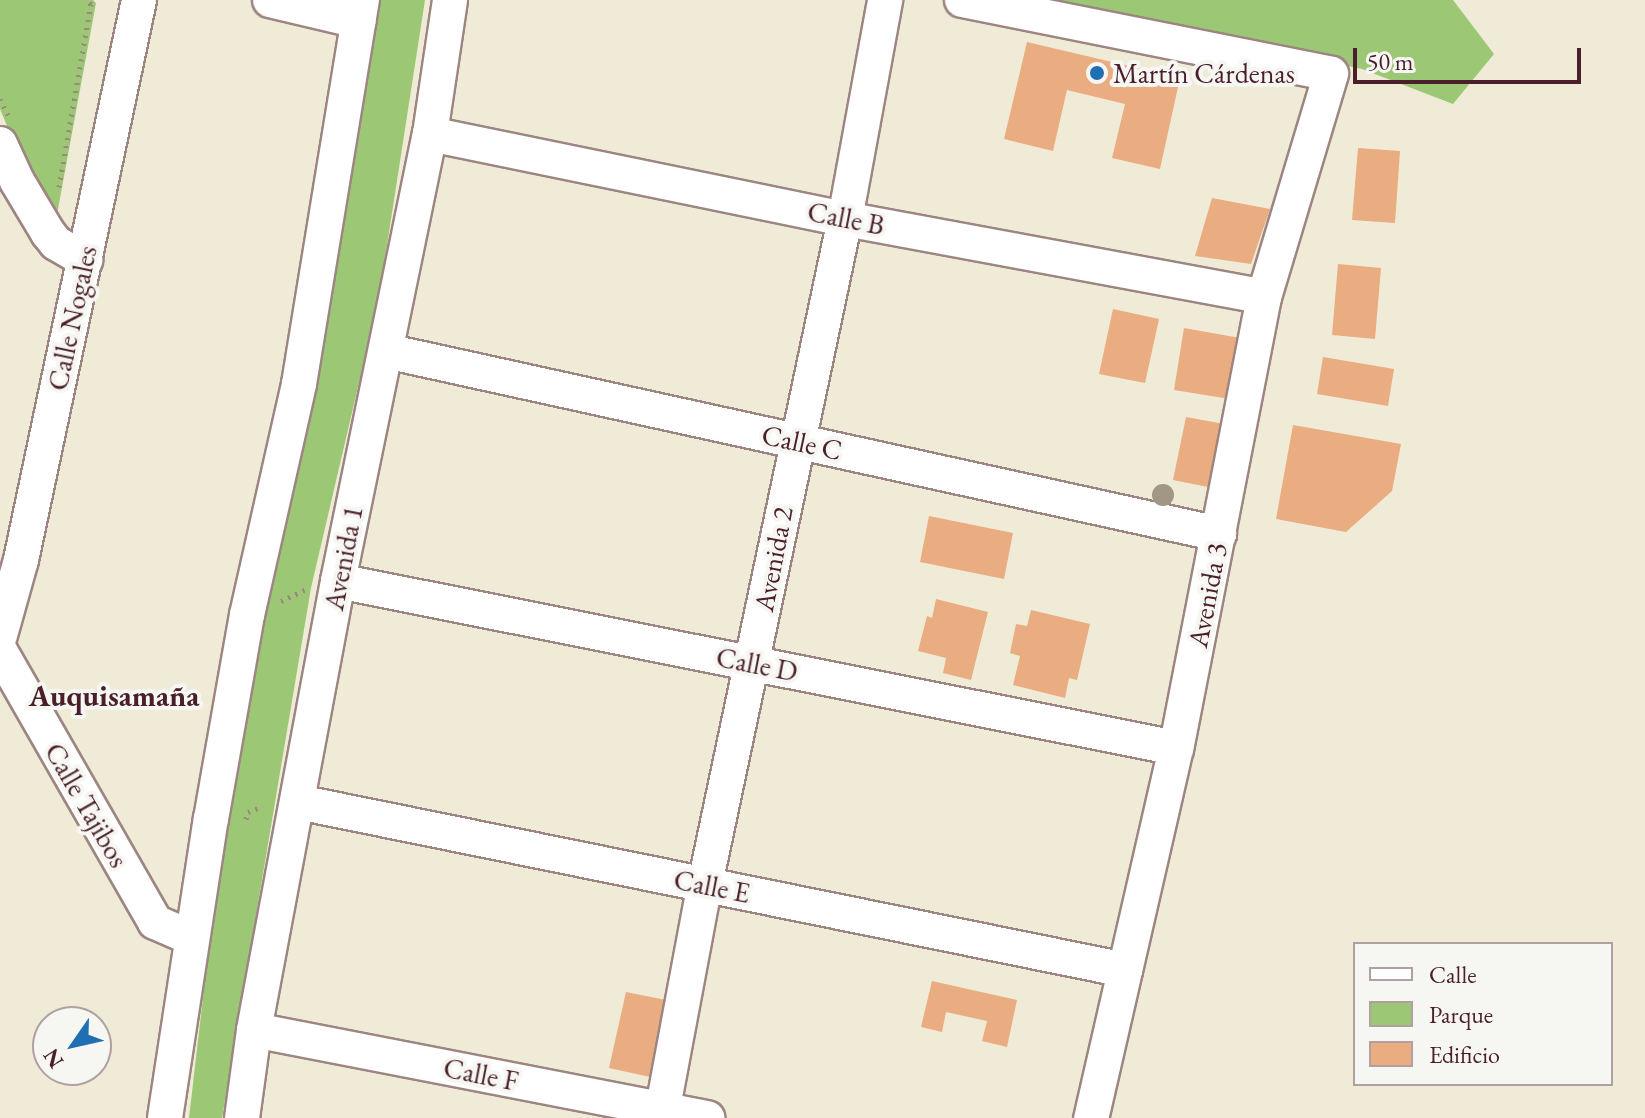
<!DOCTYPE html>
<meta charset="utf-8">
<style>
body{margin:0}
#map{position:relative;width:1645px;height:1118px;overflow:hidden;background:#f0ebd7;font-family:"EB Garamond",serif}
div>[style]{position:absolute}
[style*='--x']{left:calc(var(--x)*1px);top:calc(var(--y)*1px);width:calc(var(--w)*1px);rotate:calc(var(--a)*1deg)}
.green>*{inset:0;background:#9cc876}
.building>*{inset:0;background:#eaac81}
.path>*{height:5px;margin-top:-2.5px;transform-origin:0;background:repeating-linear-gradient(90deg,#9d8581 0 2px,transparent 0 8px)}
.roads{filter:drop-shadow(2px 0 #9d8581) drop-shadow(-2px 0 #9d8581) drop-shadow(0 2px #9d8581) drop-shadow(0 -2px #9d8581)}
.street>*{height:34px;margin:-17px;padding:0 17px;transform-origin:17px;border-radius:17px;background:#fff}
.trees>*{width:22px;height:22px;margin:-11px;border-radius:50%;background:#a29785}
.dots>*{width:22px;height:22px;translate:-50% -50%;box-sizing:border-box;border:4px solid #f6f6f2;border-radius:50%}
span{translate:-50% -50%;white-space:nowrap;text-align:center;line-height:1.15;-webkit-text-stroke:8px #f6f6f2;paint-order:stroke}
.poi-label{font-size:28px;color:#4a1f2b}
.left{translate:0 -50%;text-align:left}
.street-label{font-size:28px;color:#4a1f2b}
.neighbourhood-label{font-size:30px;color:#4a1f2b;font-weight:700}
.legend{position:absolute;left:1353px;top:942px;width:260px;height:144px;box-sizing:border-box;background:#f6f6f2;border:2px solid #b1a0a2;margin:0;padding:10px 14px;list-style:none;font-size:24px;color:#4a1f2b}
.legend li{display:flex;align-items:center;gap:16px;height:40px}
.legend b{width:40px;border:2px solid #b1a0a2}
.north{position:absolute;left:32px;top:1006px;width:80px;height:80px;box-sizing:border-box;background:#f6f6f2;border:2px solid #b1a0a2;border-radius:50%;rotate:236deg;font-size:22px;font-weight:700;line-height:32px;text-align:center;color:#4a1f2b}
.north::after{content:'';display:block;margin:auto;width:28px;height:36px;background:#1f6fb2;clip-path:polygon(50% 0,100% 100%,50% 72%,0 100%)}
.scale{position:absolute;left:1353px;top:48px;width:228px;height:36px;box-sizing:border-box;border:4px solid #4a1f2b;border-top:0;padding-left:10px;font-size:24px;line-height:28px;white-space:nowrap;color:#4a1f2b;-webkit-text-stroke:6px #f6f6f2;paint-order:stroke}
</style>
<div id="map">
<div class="green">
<i style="clip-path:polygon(0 0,93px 0,96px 3px,53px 236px,0 109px)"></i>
<i style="clip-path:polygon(377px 0,425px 0,379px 297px,311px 588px,222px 1118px,189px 1118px,230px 764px,269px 598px,334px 286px)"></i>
<i style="clip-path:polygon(1040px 0,1453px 0,1494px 54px,1453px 104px,1362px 69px)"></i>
</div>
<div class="building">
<i style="clip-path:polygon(1027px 42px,1180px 78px,1160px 169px,1112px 158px,1125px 104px,1067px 90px,1053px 151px,1004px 139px)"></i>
<i style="clip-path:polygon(1358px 148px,1400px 151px,1395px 223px,1352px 220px)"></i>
<i style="clip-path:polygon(1212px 198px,1270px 209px,1251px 264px,1195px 256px)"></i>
<i style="clip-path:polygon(1338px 264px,1381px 268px,1375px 339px,1332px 335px)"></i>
<i style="clip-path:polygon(1113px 309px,1159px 319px,1145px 383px,1099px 374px)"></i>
<i style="clip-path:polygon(1184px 328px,1240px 338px,1230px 399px,1174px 390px)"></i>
<i style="clip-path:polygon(1323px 357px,1394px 369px,1388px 406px,1317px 394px)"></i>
<i style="clip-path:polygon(1186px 417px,1230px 425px,1218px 489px,1173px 480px)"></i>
<i style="clip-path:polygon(1293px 425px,1401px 444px,1392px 491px,1346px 532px,1276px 519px)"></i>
<i style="clip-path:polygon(929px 516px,1013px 533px,1004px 579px,920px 562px)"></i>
<i style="clip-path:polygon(936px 599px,988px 612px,971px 680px,943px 673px,946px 658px,918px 651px,927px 616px,932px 618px)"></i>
<i style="clip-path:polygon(1031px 610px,1090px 624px,1077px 680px,1069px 678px,1065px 698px,1013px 685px,1020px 656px,1010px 653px,1016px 624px,1027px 626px)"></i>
<i style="clip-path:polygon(932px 981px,1017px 1000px,1007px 1047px,982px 1041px,987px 1021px,946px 1012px,942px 1032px,921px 1027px)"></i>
<i style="clip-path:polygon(626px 992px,666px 1000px,650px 1077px,609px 1068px)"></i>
</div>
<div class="path">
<i style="--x:0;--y:99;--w:18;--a:63"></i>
<i style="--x:59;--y:187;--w:186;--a:-80.1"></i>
<i style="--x:91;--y:4;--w:5;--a:-127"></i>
<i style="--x:281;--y:601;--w:26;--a:-25"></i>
<i style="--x:246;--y:819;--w:7;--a:-74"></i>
<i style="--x:248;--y:812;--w:16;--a:-22"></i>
</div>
<div class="roads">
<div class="street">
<i style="--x:270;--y:0;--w:91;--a:13.3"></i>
<i style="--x:962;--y:0;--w:376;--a:11.3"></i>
<i style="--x:1331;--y:74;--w:233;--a:106.7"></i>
<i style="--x:1264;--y:297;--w:460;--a:101"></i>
<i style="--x:1176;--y:748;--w:380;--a:102.9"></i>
<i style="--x:430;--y:134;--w:424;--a:11.6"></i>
<i style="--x:845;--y:219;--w:426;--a:10.5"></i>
<i style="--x:0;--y:144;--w:41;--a:65.3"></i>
<i style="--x:17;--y:181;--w:61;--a:59.2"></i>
<i style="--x:48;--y:233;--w:13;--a:51"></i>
<i style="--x:56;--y:243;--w:34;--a:30"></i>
<i style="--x:386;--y:351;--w:853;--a:12.39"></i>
<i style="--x:338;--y:581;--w:854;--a:11.27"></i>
<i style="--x:0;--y:635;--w:78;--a:-74.4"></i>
<i style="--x:21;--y:560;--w:572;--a:-78.1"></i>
<i style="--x:0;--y:651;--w:312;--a:60.2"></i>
<i style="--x:155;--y:922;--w:40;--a:23.4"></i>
<i style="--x:298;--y:802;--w:844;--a:11.48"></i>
<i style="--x:254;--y:1030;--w:462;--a:11"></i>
<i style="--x:165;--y:1118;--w:303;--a:-81.3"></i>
<i style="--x:211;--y:819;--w:207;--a:-80"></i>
<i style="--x:247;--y:615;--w:237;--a:-77.3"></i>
<i style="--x:299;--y:384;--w:389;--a:-80.7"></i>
<i style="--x:242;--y:1118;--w:89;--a:-82.2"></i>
<i style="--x:254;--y:1030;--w:457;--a:-79.4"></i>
<i style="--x:338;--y:581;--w:456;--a:-78.4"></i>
<i style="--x:430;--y:134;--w:135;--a:-81.5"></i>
<i style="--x:661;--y:1118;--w:238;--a:-79.4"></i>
<i style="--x:705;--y:884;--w:680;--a:-78.11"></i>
<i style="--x:845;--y:219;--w:223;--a:-79.6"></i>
</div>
</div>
<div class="trees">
<i style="left:1163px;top:495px"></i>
</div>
<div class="dots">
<i style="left:1097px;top:73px;background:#1f6fb2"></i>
</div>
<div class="poi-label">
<span class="left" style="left:1113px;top:73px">Martín Cárdenas</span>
</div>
<div class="street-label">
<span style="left:846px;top:218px;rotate:11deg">Calle B</span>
<span style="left:72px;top:318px;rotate:-78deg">Calle Nogales</span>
<span style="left:802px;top:442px;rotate:12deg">Calle C</span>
<span style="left:343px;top:558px;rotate:-79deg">Avenida 1</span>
<span style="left:773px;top:559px;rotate:-79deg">Avenida 2</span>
<span style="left:1207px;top:595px;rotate:-79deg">Avenida 3</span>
<span style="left:757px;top:664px;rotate:11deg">Calle D</span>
<span style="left:87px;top:805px;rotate:60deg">Calle Tajibos</span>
<span style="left:712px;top:886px;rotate:11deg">Calle E</span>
<span style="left:481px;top:1074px;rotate:11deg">Calle F</span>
</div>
<div class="neighbourhood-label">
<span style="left:114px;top:696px">Auquisamaña</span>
</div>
<ul class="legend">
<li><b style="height:10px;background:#fff"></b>Calle</li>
<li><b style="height:22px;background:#9cc876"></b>Parque</li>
<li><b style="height:22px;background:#eaac81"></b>Edificio</li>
</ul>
<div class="north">N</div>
<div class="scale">50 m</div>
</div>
